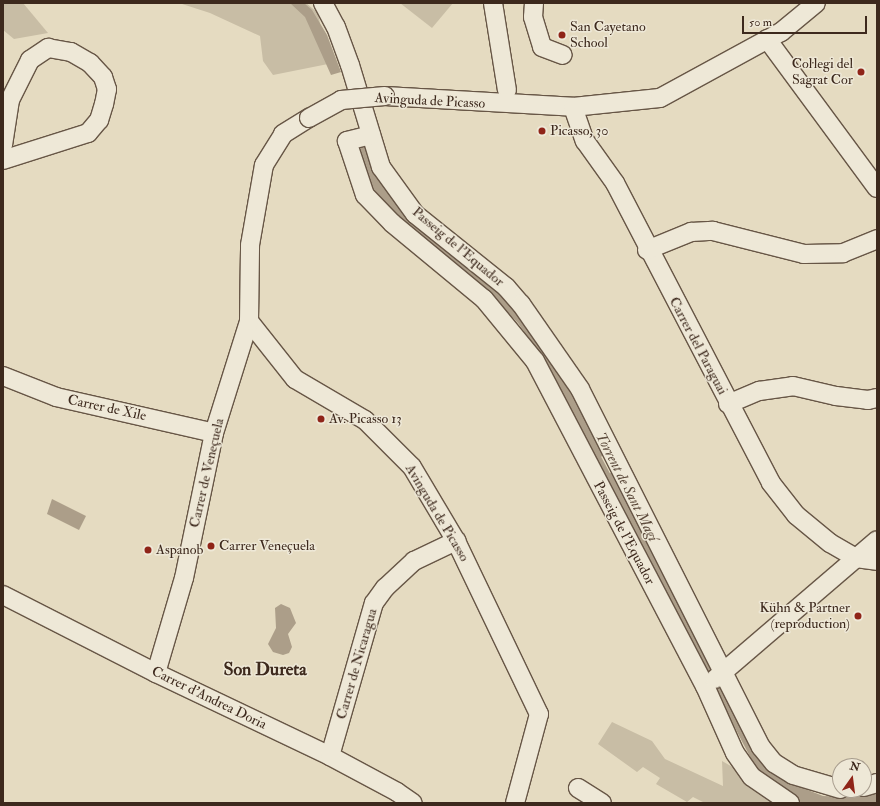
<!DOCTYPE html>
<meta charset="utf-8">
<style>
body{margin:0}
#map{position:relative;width:880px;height:806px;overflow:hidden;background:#e5dbc1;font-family:"IM FELL Double Pica",serif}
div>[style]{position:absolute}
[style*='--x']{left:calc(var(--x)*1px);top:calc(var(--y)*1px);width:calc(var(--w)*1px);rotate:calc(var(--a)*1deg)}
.green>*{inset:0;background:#c8bda5}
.water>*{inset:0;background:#ac9e89}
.stream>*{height:5px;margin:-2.5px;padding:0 2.5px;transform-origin:2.5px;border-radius:2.5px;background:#ac9e89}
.roads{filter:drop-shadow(1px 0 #675646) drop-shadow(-1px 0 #675646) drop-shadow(0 1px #675646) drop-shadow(0 -1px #675646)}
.minor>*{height:18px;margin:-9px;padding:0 9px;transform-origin:9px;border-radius:9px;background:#eee8d7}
.bridges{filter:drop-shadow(1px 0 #675646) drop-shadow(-1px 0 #675646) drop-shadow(0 1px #675646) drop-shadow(0 -1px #675646)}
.minor-bridge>*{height:18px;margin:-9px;padding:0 9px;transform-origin:9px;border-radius:9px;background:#eee8d7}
.dots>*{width:11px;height:11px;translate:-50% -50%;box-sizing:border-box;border:2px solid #eee8d7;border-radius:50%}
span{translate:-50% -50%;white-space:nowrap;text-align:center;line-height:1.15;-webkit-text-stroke:3px #eee8d7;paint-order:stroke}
.poi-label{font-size:14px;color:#3d291d}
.left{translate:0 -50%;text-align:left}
.right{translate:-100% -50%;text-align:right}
.street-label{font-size:14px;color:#3d291d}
.water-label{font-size:15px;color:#5e4c3d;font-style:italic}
.district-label{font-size:18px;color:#3d291d;font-weight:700}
.frame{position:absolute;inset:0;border:4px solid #3d291d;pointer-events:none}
.north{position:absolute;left:832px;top:758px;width:40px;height:40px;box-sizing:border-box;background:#eee8d7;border:1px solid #a79c8d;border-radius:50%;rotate:14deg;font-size:11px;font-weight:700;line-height:16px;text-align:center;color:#3d291d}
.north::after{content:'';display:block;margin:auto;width:14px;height:18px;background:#8f2418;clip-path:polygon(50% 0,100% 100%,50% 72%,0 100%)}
.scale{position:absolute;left:742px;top:16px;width:125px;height:18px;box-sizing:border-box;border:2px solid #3d291d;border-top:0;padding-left:5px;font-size:12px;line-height:14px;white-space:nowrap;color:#3d291d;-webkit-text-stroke:3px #eee8d7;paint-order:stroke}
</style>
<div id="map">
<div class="green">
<i style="clip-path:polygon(3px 3px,23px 3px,48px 33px,14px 39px,3px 30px)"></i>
<i style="clip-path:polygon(179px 3px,306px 3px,318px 13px,328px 64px,273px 75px,263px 61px,260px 36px,210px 13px)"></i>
<i style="clip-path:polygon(400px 3px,453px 3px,432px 28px)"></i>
<i style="clip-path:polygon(612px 722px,652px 741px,665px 759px,723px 786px,722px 761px,743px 773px,781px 803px,705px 803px,693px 797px,687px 802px,656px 784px,660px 778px,643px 767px,637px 772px,598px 744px)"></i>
</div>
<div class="water">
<i style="clip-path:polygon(290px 3px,304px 3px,312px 10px,327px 35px,341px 72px,331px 75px,305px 17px)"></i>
<i style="clip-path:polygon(368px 146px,450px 247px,442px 257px,398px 218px,372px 187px,358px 149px)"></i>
<i style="clip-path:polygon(459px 253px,508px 294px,540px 334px,607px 453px,596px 460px,545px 361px,518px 323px,494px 298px,452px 265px)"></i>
<i style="clip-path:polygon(616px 470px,710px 653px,699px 659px,605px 476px)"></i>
<i style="clip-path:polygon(52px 499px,86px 516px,79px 530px,47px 514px)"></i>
<i style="clip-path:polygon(281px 604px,290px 608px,296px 623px,288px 634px,292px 647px,289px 653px,283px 655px,273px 652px,268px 644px,276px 628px,275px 608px)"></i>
<i style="clip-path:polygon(733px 699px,767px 765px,785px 781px,823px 796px,850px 797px,869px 793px,877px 788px,877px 802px,803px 803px,794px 800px,767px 781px,756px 768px,723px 705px)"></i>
</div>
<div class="stream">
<i style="--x:441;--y:249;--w:23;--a:40"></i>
<i style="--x:596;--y:453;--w:30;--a:62"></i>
<i style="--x:699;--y:652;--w:64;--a:61.8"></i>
</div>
<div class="roads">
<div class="minor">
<i style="--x:323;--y:3;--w:27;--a:62"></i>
<i style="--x:336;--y:27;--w:40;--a:69.8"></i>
<i style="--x:350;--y:65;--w:107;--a:73.1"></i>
<i style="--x:381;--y:167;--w:58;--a:54.1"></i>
<i style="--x:415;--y:214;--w:117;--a:38.7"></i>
<i style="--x:506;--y:287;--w:23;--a:49"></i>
<i style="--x:521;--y:304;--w:103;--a:55.2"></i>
<i style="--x:580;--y:389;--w:401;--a:63.2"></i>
<i style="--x:761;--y:747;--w:21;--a:51"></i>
<i style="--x:774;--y:763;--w:22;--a:32"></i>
<i style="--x:793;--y:775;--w:49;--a:16.6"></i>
<i style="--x:493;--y:3;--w:88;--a:80.9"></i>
<i style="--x:534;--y:3;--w:14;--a:94"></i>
<i style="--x:533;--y:17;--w:31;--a:73"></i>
<i style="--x:542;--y:47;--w:22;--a:21"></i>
<i style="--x:767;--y:39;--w:185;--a:53.6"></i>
<i style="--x:385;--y:96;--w:188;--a:3.3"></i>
<i style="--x:573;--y:107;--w:87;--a:-5.9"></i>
<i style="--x:660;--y:98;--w:138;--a:-28.6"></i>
<i style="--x:781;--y:32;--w:45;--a:-39.6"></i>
<i style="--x:573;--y:107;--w:36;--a:71"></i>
<i style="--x:585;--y:141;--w:52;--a:54.5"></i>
<i style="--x:615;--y:183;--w:338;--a:62.5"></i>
<i style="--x:771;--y:483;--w:41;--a:52"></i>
<i style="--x:796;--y:515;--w:44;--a:39.5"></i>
<i style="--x:830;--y:543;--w:30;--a:30"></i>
<i style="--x:856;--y:558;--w:21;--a:8"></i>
<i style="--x:371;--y:135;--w:25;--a:166"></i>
<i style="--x:347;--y:141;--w:57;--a:71.6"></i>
<i style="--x:365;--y:195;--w:39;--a:46"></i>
<i style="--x:392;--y:223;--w:119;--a:39.6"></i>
<i style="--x:484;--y:299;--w:80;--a:50.6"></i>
<i style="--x:535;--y:361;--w:367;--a:62.4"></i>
<i style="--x:705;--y:686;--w:73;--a:65.9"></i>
<i style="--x:735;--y:753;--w:29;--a:55"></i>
<i style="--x:752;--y:777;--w:46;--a:34.4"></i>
<i style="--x:3;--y:145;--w:46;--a:-81.2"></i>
<i style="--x:10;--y:100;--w:45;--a:-63.4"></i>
<i style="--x:30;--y:60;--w:22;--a:-34"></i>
<i style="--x:48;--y:48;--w:23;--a:10"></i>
<i style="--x:71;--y:52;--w:22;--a:30"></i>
<i style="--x:90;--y:63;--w:19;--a:47"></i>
<i style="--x:103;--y:77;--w:13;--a:72"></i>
<i style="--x:107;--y:89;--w:15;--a:101"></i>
<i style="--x:104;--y:104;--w:17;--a:107"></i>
<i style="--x:99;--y:120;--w:17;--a:130"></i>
<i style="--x:88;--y:133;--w:89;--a:162.4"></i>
<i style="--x:647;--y:250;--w:48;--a:-22.2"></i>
<i style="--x:691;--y:232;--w:22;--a:-3"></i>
<i style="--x:713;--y:231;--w:94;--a:14.2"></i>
<i style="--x:804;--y:254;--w:39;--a:-1"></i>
<i style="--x:843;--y:253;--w:37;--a:-22"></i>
<i style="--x:249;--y:321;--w:74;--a:51.6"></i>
<i style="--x:295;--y:379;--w:81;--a:30.4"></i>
<i style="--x:365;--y:420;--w:66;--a:45"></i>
<i style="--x:412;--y:467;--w:86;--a:59.3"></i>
<i style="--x:456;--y:541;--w:192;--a:64.4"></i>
<i style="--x:539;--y:714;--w:92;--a:105.1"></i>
<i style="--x:3;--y:376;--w:57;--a:21.6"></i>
<i style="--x:56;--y:397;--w:162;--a:12.8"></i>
<i style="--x:728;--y:404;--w:34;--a:-23"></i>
<i style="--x:759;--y:391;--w:34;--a:-8"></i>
<i style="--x:793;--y:386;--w:44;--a:13.1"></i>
<i style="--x:836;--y:396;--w:32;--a:7"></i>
<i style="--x:868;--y:400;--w:9;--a:-13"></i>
<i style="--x:3;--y:595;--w:172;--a:27"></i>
<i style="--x:156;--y:673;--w:193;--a:25.5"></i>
<i style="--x:330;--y:756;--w:76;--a:28.2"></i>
<i style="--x:397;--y:792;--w:19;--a:35"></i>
<i style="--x:156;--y:673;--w:99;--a:-73.6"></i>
<i style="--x:184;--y:578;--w:148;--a:-78.3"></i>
<i style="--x:214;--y:433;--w:117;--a:-72.6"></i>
<i style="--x:249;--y:321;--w:76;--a:-89.2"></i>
<i style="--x:250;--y:245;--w:81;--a:-80.1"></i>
<i style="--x:264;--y:165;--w:36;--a:-58"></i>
<i style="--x:283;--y:134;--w:31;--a:-32"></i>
<i style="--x:715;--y:679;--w:213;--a:-40.6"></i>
<i style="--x:330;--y:756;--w:159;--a:-74"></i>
<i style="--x:374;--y:603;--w:19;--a:-54"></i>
<i style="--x:385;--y:588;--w:40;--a:-43"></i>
<i style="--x:414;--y:561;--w:47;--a:-25.5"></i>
<i style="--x:864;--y:787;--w:14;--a:-17"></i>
<i style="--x:578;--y:788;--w:28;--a:32"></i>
</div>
</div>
<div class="bridges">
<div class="minor-bridge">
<i style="--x:309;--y:118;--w:37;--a:-29"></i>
<i style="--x:341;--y:100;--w:44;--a:-5.2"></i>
</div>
</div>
<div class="dots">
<i style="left:562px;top:35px;background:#8f2418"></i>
<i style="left:861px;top:72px;background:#8f2418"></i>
<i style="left:542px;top:131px;background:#8f2418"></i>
<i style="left:321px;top:419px;background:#8f2418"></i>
<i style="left:211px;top:546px;background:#8f2418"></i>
<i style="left:148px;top:550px;background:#8f2418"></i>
<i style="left:858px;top:616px;background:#8f2418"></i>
</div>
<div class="poi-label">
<span class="left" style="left:570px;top:35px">San Cayetano<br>School</span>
<span class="right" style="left:853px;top:72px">Col·legi del<br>Sagrat Cor</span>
<span class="left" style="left:550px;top:131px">Picasso, 30</span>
<span class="left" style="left:329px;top:419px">Av. Picasso 13</span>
<span class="left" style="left:219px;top:546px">Carrer Veneçuela</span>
<span class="left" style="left:156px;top:550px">Aspanob</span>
<span class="right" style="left:850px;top:616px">Kühn &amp; Partner<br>(reproduction)</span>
</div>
<div class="street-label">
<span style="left:430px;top:101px;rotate:3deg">Avinguda de Picasso</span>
<span style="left:458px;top:247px;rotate:40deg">Passeig de l'Equador</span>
<span style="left:698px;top:346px;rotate:62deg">Carrer del Paraguai</span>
<span style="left:107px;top:408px;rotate:12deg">Carrer de Xile</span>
<span style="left:207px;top:473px;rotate:-77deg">Carrer de Veneçuela</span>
<span style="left:437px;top:513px;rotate:59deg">Avinguda de Picasso</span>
<span style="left:624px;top:533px;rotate:62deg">Passeig de l'Equador</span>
<span style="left:357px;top:664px;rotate:-74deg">Carrer de Nicaragua</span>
<span style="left:209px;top:698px;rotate:26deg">Carrer d'Andrea Doria</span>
</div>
<div class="water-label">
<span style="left:627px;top:487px;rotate:63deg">Torrent de Sant Magí</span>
</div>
<div class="district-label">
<span style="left:265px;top:670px">Son Dureta</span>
</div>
<div class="frame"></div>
<div class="north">N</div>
<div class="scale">50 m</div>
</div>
